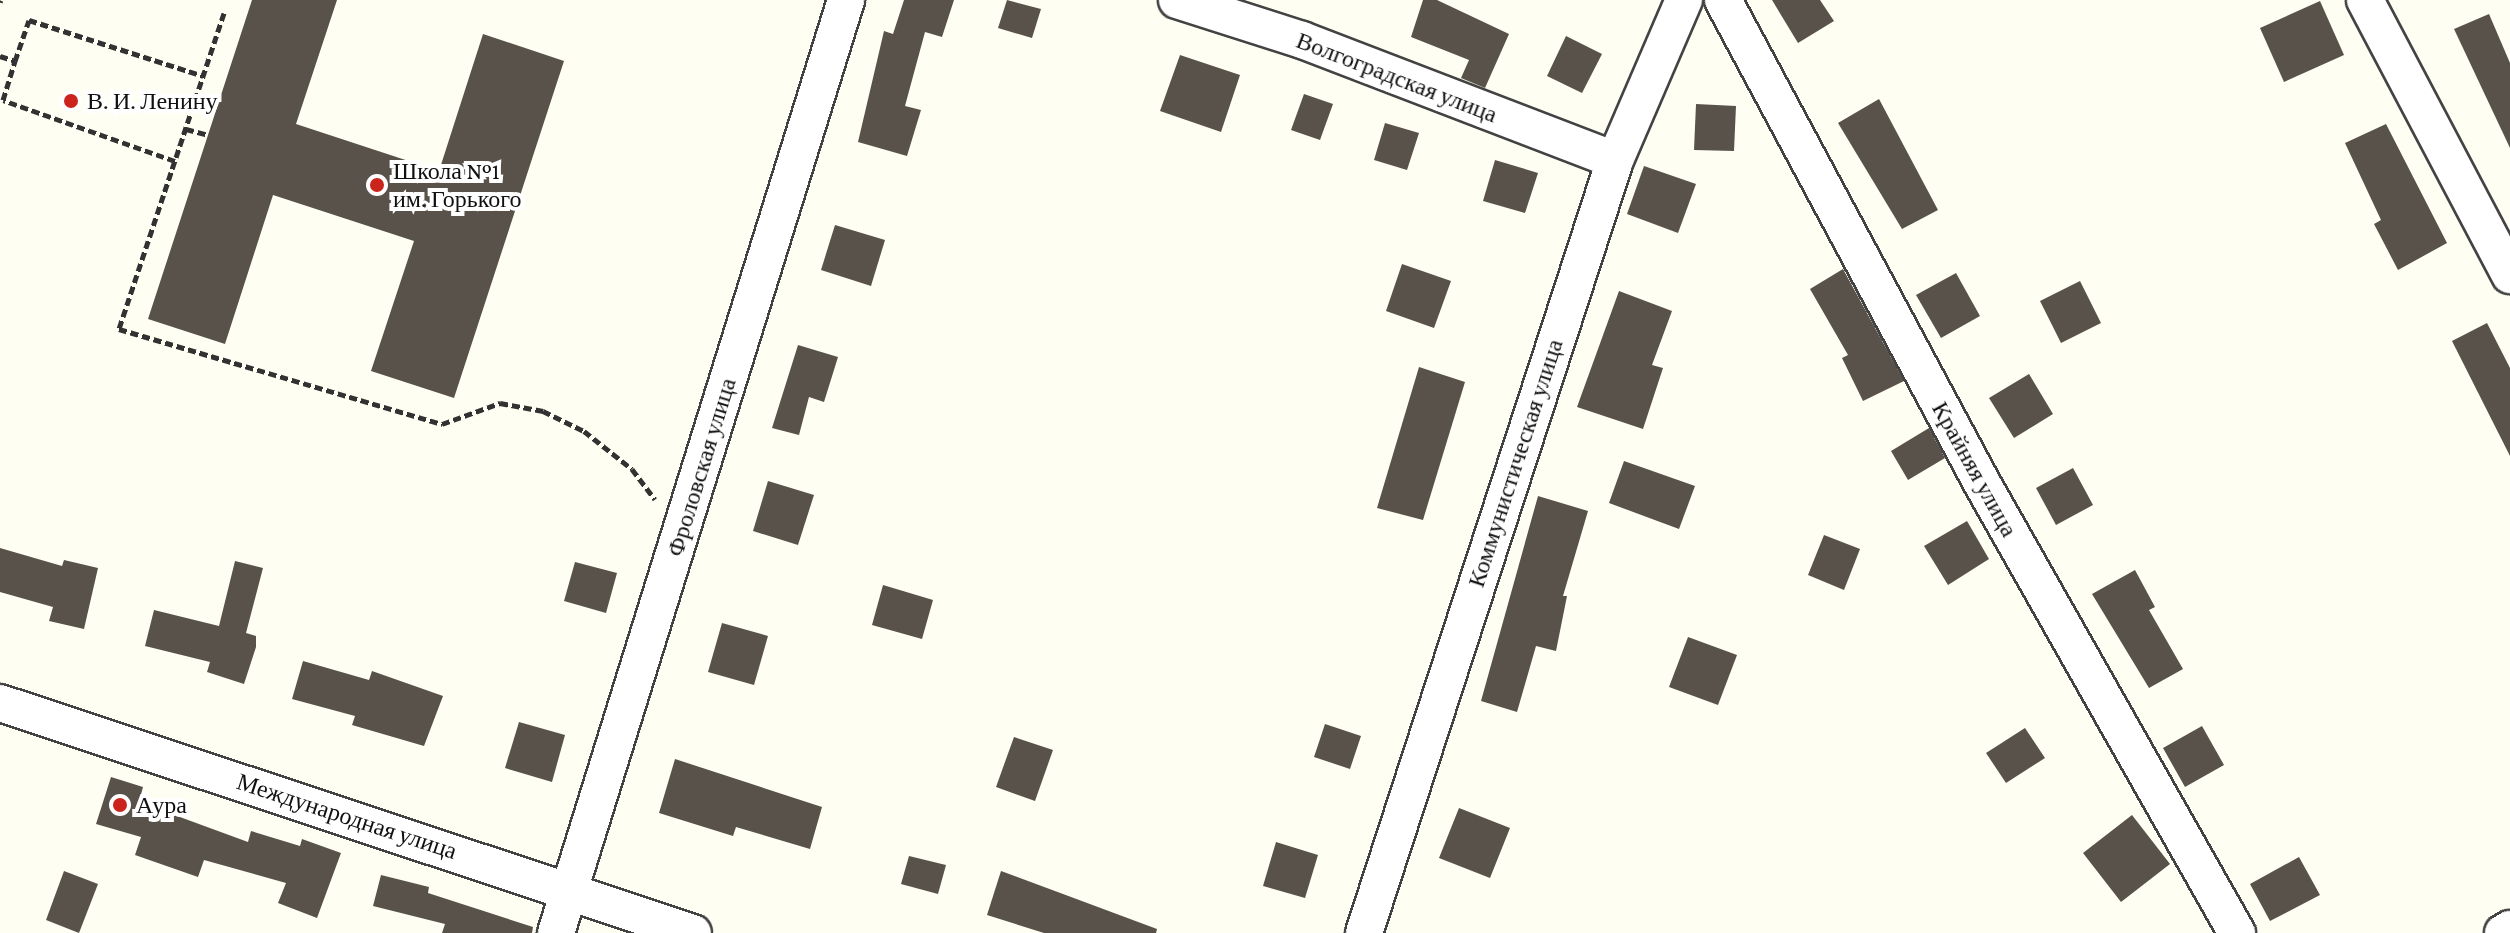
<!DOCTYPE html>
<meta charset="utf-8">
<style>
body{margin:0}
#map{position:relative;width:2510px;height:933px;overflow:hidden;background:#fffef3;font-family:"Crimson Pro",serif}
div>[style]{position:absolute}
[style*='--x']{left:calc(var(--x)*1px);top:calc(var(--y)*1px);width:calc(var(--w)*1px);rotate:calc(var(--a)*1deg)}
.building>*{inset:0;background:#59524b}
.path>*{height:5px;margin-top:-2.5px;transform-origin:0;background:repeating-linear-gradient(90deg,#323232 0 8px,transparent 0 12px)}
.roads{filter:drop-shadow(2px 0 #434343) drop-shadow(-2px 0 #434343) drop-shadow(0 2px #434343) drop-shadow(0 -2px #434343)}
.minor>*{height:36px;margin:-18px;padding:0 18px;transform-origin:18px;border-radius:18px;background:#fff}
.dots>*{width:22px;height:22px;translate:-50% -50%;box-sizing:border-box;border:4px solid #fff;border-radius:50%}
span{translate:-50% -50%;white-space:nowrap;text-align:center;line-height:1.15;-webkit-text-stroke:8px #fff;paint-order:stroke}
.street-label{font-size:24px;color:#101010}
.poi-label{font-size:24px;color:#101010}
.left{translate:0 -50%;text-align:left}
</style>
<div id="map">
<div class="building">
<i style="clip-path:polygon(252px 0,337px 0,296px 124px,439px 171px,483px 34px,564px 61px,454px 398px,371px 371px,414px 241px,273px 195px,225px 344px,148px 319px)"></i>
<i style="clip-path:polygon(904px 0,954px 0,942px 37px,925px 32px,905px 106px,921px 110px,907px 156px,858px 142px,884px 31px,893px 34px)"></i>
<i style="clip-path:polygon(1007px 0,1041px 9px,1032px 38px,998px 28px)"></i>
<i style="clip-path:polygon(1423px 0,1437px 0,1509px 34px,1485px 88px,1461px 78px,1469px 60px,1411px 37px)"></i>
<i style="clip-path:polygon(1772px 0,1820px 0,1834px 21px,1798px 43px)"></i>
<i style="clip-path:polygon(2320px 1px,2344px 55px,2284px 82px,2260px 28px)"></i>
<i style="clip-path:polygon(2489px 14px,2510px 63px,2510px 148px,2454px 29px)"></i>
<i style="clip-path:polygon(1566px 36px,1602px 54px,1582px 93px,1547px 76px)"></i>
<i style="clip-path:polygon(1180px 55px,1240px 75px,1221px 132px,1160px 111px)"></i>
<i style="clip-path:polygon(1304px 94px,1333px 104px,1320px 140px,1291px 130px)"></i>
<i style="clip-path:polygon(1879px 99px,1938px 210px,1902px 229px,1838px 123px)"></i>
<i style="clip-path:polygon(1696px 104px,1736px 106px,1734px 151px,1694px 150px)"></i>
<i style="clip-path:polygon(1385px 123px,1419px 133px,1407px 170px,1374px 160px)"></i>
<i style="clip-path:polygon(2386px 124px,2447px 243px,2398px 270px,2374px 224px,2381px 220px,2345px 143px)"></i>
<i style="clip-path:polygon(1495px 160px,1538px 173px,1525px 213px,1483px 201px)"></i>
<i style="clip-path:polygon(1644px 166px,1696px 184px,1678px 233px,1627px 214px)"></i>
<i style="clip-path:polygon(835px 225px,885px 240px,871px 286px,821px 270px)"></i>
<i style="clip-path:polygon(1402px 264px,1451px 281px,1434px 328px,1386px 311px)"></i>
<i style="clip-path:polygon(1843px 269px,1904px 381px,1863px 401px,1842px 358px,1848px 355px,1810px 289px)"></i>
<i style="clip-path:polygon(1956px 273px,1980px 316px,1941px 338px,1916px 295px)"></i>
<i style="clip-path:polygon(2080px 281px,2101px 323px,2061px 343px,2040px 301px)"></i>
<i style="clip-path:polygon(1619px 291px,1672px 311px,1652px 365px,1663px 368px,1643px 429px,1577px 407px)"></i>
<i style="clip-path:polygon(2487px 323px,2510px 368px,2510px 456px,2452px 341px)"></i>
<i style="clip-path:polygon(798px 345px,838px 357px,824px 402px,809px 397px,799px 435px,772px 428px)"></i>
<i style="clip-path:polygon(1419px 367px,1465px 382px,1423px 520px,1377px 508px)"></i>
<i style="clip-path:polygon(2029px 374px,2053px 414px,2014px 438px,1989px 398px)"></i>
<i style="clip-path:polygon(1929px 428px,1945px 458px,1908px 480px,1891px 451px)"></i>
<i style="clip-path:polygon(1624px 461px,1695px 486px,1679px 529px,1609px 503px)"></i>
<i style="clip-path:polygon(2073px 468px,2093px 505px,2056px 525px,2036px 488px)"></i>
<i style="clip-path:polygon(768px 481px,814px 495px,798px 545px,753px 531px)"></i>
<i style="clip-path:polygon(1538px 496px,1588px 511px,1563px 596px,1567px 596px,1556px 651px,1536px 646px,1517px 712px,1481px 701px)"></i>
<i style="clip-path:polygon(1967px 521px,1989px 559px,1948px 585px,1924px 546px)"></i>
<i style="clip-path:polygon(1824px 535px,1860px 549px,1844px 590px,1808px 575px)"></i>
<i style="clip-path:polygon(0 548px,62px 566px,64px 560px,98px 568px,84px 629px,49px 621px,53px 607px,0 592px)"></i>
<i style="clip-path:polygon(235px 561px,263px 568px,246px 633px,256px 636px,256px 647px,244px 684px,207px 672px,210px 662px,145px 646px,154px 610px,219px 626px)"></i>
<i style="clip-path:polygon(575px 562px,617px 573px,606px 613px,564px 601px)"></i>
<i style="clip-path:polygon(2135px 570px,2155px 607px,2149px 610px,2183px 669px,2149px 688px,2092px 594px)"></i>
<i style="clip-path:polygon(883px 585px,933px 600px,922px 639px,872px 625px)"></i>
<i style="clip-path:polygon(722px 623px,768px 636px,754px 685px,708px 672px)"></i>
<i style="clip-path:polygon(1688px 637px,1737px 655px,1718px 705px,1669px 687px)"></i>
<i style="clip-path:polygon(303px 661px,369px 680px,372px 671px,443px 696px,424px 746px,352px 725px,355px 716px,292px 699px)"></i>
<i style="clip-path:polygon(519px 722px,565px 735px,552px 782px,505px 768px)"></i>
<i style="clip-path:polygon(1325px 724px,1361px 736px,1350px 769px,1314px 757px)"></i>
<i style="clip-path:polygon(2202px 726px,2224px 765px,2185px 787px,2163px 748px)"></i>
<i style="clip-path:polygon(2025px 728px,2045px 758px,2006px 783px,1986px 753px)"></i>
<i style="clip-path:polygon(1014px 737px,1053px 750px,1035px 801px,996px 787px)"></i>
<i style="clip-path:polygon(675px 759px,822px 807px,810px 849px,736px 827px,733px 836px,659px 813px)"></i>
<i style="clip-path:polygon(111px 777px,143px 787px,139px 802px,248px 842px,251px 831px,300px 846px,302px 839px,341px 853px,317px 918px,278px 903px,286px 883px,204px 860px,198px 877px,135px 855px,141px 837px,96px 824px)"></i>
<i style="clip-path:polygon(1459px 808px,1510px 828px,1490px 878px,1439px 858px)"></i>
<i style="clip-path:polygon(2132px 815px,2170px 864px,2121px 902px,2083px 853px)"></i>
<i style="clip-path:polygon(1276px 842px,1318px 855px,1305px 898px,1263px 886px)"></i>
<i style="clip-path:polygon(909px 856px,946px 865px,938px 894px,901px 884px)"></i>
<i style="clip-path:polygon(2299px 857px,2320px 895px,2270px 921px,2250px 884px)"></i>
<i style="clip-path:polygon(64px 871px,98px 884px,79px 933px,46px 920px)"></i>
<i style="clip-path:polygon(1001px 871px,1157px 929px,1156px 933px,1044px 933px,987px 915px)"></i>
<i style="clip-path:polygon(381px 875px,429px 887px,428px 893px,533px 927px,532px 933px,442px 933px,445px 924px,373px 906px)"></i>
</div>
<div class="path">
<i style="--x:0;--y:2;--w:2;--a:-63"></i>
<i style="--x:224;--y:13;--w:333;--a:108.4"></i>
<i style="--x:119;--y:329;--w:337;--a:16.4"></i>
<i style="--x:442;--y:424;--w:62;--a:-19.9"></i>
<i style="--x:500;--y:403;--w:44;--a:10.5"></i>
<i style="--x:543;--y:411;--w:46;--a:26"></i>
<i style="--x:584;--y:431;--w:61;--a:38.4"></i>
<i style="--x:632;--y:469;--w:38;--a:53"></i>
<i style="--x:0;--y:56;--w:16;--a:18"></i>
<i style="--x:186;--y:129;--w:23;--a:15"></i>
<i style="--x:175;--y:161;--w:182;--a:-160.5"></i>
<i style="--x:3;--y:100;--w:41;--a:-72.9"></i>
<i style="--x:15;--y:61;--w:43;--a:-71.1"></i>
<i style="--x:29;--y:20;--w:183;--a:17.8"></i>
</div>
<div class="roads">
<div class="minor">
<i style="--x:1177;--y:0;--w:131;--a:17.7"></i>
<i style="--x:1302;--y:40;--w:335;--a:21"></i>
<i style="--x:1723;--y:0;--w:550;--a:61.81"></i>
<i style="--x:1983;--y:485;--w:515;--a:60.45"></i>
<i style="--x:2365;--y:0;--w:311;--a:62.2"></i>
<i style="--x:0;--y:703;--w:730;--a:18.36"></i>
<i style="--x:556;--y:933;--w:977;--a:-72.73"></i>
<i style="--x:1364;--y:933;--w:813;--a:-72.01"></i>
<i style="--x:1615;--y:160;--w:174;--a:-66.7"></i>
<i style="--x:2503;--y:933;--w:8;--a:-30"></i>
</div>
</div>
<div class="dots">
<i style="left:71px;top:101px;background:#ca241d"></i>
<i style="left:377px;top:185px;background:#ca241d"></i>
<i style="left:120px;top:805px;background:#ca241d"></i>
</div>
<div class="street-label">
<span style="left:1397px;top:77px;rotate:21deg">Волгоградская улица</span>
<span style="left:1515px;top:463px;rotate:-72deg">Коммунистическая улица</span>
<span style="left:701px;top:467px;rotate:-73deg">Фроловская улица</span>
<span style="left:1975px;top:469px;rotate:61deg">Крайняя улица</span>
<span style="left:347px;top:816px;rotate:18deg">Международная улица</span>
</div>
<div class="poi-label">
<span class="left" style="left:87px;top:101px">В. И. Ленину</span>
<span class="left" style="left:393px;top:185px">Школа №1<br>им. Горького</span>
<span class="left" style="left:136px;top:805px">Аура</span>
</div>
</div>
